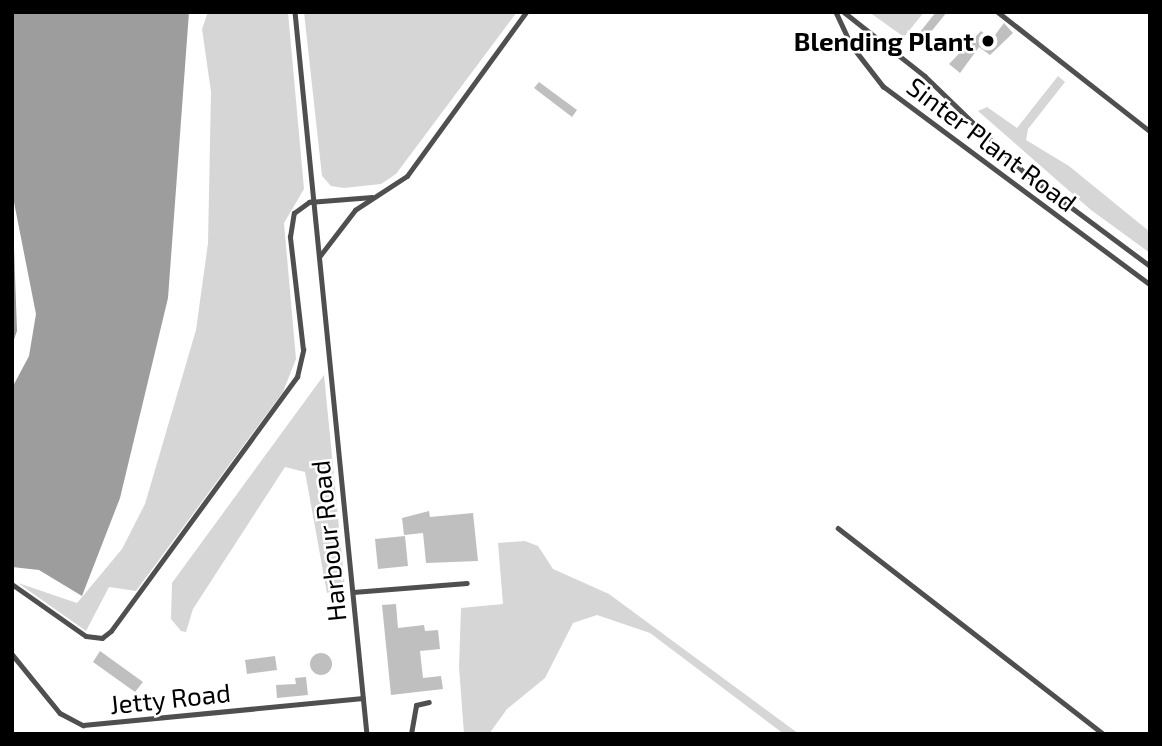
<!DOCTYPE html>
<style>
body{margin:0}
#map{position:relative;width:1162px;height:746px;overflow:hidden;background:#fff;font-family:"Exo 2",sans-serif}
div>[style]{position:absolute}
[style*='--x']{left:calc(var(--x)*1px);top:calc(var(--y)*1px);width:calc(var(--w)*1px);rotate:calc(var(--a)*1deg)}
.green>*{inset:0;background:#d6d6d6}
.water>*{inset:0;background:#9d9d9d}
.pier>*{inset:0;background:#fff}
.building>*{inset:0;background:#bfbfbf}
.round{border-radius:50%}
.service>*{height:4.5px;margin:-2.25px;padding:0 2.25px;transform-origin:2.25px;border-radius:2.25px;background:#4f4f4f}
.dots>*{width:19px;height:19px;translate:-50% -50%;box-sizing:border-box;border:4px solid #fff;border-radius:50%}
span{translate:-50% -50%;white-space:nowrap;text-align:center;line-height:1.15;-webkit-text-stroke:5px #fff;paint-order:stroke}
.poi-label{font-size:26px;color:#000;font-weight:700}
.right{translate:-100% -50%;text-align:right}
.street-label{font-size:26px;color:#000}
.frame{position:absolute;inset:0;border:14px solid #000;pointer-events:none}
</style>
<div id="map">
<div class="green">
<i style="clip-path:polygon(208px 12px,288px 12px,304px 189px,284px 223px,296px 359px,283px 392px,136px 591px,109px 587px,86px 631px,18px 583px,77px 603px,122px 549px,145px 504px,196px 330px,208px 243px,211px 92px,202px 29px)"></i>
<i style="clip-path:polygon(304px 12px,517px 12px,396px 174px,381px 184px,344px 188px,331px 186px,322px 176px)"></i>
<i style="clip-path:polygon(869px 12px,924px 12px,904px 37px)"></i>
<i style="clip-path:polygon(1058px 76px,1065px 82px,1028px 129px,1026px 140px,1069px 166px,1150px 232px,1150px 253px,1091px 210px,978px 111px,987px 107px,1017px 128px)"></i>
<i style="clip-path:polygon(324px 375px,345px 588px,327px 593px,305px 472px,285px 467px,193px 609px,186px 632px,181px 631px,171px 619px,172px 583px)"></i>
<i style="clip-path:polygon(498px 543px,525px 541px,538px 546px,553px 569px,609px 594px,799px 734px,784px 734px,650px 633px,597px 615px,573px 623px,545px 678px,507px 709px,489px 734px,464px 734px,459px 667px,461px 608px,503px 604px)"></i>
</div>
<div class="water">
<i style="clip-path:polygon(12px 12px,189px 12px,168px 298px,120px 498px,82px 596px,39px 570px,12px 567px)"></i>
</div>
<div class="pier">
<i style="clip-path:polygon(12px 192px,36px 314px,29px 356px,12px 388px,12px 345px,17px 331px)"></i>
</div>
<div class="building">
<i style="clip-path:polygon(936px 12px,947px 12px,922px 43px,916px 37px)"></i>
<i style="clip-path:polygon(1004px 23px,1013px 33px,990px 55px,979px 47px,960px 73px,949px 64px,981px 31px,992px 39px)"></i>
<i style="clip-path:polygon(539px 82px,577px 110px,572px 117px,534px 88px)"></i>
<i style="clip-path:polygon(429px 511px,430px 517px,473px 513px,478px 561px,426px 563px,423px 533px,404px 535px,402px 518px)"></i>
<i style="clip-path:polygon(405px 536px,408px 566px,378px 569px,375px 539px)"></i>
<i style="clip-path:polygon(396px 604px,398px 628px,424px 625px,425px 631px,438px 630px,440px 649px,420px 651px,423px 678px,441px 676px,443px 689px,391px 695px,382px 605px)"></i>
<i style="clip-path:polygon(100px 651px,143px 682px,135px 692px,93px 662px)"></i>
<i class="round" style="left:310px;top:653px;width:22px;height:22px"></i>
<i style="clip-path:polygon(275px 656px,277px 670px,247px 674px,245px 660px)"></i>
<i style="clip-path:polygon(306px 677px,308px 695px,277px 698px,276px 685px,296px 684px,295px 678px)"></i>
</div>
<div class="service">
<i style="--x:295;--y:12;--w:726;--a:84.31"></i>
<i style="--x:836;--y:12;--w:38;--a:65"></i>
<i style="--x:852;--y:46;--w:51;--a:52.2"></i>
<i style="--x:883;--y:86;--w:332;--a:36.6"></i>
<i style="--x:844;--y:12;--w:103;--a:38.3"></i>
<i style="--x:925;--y:76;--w:138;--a:44.1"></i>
<i style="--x:1024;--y:172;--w:157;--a:36.7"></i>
<i style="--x:998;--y:12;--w:193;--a:38.1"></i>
<i style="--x:319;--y:257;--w:59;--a:-52.5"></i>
<i style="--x:355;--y:210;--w:62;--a:-33.2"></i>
<i style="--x:407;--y:176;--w:203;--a:-54"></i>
<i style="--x:838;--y:528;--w:336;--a:37.8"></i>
<i style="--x:12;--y:584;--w:90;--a:35.1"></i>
<i style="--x:86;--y:636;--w:16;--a:7"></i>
<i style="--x:102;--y:638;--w:11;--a:-38"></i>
<i style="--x:111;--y:631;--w:315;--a:-53.8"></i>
<i style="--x:297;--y:377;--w:28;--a:-77"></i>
<i style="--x:303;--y:350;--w:114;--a:-96.6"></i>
<i style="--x:290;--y:237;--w:24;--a:-81"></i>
<i style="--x:294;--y:213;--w:19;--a:-36"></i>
<i style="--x:309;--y:202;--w:63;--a:-4.5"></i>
<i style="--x:353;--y:592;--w:114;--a:-4.5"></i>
<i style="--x:12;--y:654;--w:76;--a:50.9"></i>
<i style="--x:60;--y:713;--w:26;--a:28"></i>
<i style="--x:83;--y:725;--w:281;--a:-5.5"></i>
<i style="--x:411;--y:734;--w:29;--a:-80"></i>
<i style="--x:416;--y:705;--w:13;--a:-13"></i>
</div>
<div class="dots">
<i style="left:988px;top:41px;background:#000"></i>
</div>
<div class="poi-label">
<span class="right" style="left:974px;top:41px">Blending Plant</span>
</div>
<div class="street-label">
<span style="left:992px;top:144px;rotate:37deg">Sinter Plant Road</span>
<span style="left:328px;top:541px;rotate:-96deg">Harbour Road</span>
<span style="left:170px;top:698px;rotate:-6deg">Jetty Road</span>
</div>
<div class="frame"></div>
</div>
